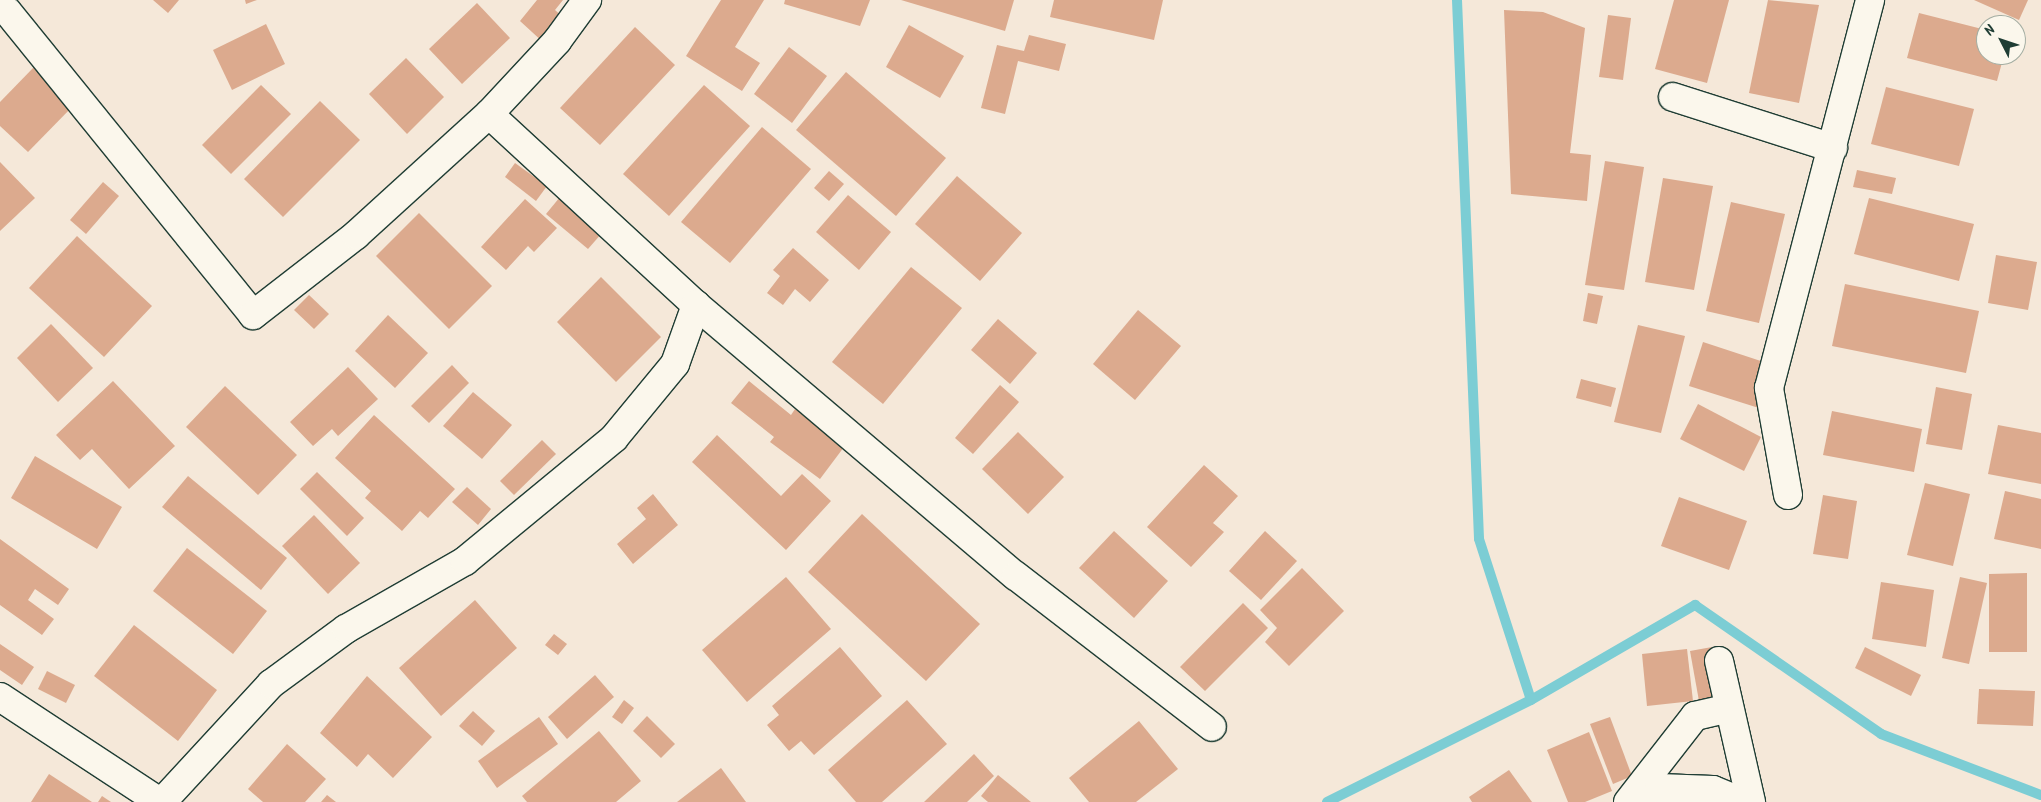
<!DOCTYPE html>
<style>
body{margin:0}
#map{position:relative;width:2041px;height:802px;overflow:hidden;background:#f5e8d9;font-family:Kalam,sans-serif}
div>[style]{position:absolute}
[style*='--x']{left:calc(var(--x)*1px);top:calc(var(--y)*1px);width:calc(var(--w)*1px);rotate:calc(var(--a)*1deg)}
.stream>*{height:10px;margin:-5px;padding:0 5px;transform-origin:5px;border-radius:5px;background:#7ccdd4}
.building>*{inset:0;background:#dcaa8e}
.roads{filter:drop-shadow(1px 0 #1f3d34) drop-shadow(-1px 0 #1f3d34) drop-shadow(0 1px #1f3d34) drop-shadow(0 -1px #1f3d34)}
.minor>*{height:28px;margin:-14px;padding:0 14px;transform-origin:14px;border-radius:14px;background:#fbf7ec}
span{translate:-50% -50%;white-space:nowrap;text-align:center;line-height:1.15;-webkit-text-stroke:4.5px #fbf7ec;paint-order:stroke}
.north{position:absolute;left:1976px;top:15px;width:50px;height:50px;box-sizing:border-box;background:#fbf7ec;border:1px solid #a3ada2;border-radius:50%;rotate:311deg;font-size:14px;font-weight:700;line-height:20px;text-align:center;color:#1f3d34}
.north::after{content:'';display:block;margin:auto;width:18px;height:22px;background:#1f3d34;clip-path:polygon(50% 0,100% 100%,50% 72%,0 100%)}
</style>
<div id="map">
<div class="stream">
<i style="--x:1457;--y:0;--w:539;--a:87.66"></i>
<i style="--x:1479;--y:539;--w:169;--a:72.1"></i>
<i style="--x:1327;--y:802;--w:228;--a:-26.6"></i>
<i style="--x:1531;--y:700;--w:190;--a:-30.1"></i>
<i style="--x:1695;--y:605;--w:226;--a:34.7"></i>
<i style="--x:1881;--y:734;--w:171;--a:20.9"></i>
</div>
<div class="building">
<i style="clip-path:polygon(153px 0,179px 0,168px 13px)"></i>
<i style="clip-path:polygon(245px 0,257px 0,246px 4px)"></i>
<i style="clip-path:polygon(537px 0,563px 0,555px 10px,566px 20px,544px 43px,520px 21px)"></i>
<i style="clip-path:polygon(721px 0,764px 0,735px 47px,760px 63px,742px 91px,686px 56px)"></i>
<i style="clip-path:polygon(785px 0,870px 0,860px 26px,784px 4px)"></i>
<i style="clip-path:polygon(901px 0,1014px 0,1005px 31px)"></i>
<i style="clip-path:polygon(1054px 0,1163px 0,1154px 40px,1050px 17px)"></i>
<i style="clip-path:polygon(1674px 0,1729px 0,1707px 83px,1655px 69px)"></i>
<i style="clip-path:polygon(1768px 0,1819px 5px,1799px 103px,1749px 93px)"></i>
<i style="clip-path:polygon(1974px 0,2028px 0,2019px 20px)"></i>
<i style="clip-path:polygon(477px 3px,510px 38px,462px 84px,429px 49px)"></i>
<i style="clip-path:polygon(1504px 10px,1543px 12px,1585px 28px,1570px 153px,1591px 155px,1587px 201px,1511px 194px)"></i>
<i style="clip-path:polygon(1919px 13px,1986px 30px,1986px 55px,2004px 55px,1997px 81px,1907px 58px)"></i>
<i style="clip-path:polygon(1608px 15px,1631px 18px,1623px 80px,1599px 77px)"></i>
<i style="clip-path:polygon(266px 24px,285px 64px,232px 90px,213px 50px)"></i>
<i style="clip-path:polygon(909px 25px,964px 56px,940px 98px,886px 67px)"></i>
<i style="clip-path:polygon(635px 27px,675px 65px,600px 145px,560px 108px)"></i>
<i style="clip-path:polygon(1029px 35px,1066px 44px,1059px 71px,1018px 61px,1005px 114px,981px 108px,997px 45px,1024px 51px)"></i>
<i style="clip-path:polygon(789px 47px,827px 76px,792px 123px,754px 94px)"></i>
<i style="clip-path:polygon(406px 58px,444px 97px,407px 134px,369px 94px)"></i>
<i style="clip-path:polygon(34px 67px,74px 105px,28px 152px,0 126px,0 102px)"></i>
<i style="clip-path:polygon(846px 72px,946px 158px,896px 216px,796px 130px)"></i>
<i style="clip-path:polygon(261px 85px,291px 114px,231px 174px,202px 145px)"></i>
<i style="clip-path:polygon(704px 85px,750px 126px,669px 216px,623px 174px)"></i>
<i style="clip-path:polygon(1886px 87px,1974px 109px,1959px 166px,1871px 144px)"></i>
<i style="clip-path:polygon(320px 101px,360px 140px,283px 217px,244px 179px)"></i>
<i style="clip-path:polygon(762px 127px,811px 169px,730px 263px,681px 222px)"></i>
<i style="clip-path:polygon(1605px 161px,1644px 167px,1624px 290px,1585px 285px)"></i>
<i style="clip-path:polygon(0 162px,35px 198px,0 231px)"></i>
<i style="clip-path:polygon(515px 163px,547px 186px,536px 201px,505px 177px)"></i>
<i style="clip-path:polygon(1857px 170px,1896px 178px,1892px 194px,1853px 187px)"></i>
<i style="clip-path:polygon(829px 171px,844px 184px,829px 201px,814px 188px)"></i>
<i style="clip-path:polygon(957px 176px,1022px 233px,980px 281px,915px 224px)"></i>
<i style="clip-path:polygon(1663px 178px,1713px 186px,1694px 290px,1645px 282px)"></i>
<i style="clip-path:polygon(103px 182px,119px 196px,86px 234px,70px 220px)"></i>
<i style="clip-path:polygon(848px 195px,891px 232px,859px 270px,816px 232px)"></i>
<i style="clip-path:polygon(560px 197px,602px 233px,588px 249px,546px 214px)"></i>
<i style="clip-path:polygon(1869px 198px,1974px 224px,1959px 281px,1854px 254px)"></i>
<i style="clip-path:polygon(525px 199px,557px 228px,534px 252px,528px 246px,506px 270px,481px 247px)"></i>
<i style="clip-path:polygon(1731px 202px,1785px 214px,1759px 323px,1706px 311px)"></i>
<i style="clip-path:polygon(419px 213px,492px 286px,449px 329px,376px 256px)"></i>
<i style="clip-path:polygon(77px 236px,152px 306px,104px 357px,29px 288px)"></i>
<i style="clip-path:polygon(793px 248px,829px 280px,810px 302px,795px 289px,783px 305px,767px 293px,780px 276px,773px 270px)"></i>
<i style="clip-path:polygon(1996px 255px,2037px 262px,2028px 310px,1988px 303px)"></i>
<i style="clip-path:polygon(911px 267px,962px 308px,883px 404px,832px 362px)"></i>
<i style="clip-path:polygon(601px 277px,661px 337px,616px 382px,557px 322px)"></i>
<i style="clip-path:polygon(1845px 284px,1979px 311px,1966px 373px,1832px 346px)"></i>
<i style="clip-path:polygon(1588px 293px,1603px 296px,1597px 324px,1583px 321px)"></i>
<i style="clip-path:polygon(309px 295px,329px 314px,314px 329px,294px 310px)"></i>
<i style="clip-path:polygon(1138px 310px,1181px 346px,1135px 400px,1093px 364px)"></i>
<i style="clip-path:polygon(388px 315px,428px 353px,395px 388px,355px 351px)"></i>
<i style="clip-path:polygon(998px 319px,1037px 353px,1010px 384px,971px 350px)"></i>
<i style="clip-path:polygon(51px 324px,93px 368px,58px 402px,17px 358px)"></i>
<i style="clip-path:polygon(1638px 325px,1685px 336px,1661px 433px,1614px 422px)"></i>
<i style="clip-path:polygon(1703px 342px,1776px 366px,1762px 409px,1689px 386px)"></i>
<i style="clip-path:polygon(452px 365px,469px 383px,429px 423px,411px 406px)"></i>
<i style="clip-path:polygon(348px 367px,378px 399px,338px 436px,332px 429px,313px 446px,290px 422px)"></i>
<i style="clip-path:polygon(1581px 379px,1616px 388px,1611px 407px,1576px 398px)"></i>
<i style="clip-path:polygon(113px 381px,175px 446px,129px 489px,92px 449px,80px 460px,56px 435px)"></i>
<i style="clip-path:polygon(749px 381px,791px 415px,795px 409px,844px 447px,820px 479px,770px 442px,774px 437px,731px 403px)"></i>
<i style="clip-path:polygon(1000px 385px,1019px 402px,973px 454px,955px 438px)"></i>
<i style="clip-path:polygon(225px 386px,297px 455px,258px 495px,186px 427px)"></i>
<i style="clip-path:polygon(1936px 387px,1972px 394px,1962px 450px,1926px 444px)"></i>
<i style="clip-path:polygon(473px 392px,512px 425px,482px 459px,443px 426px)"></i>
<i style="clip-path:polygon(1698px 404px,1761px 437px,1744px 471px,1680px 439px)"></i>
<i style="clip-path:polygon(1832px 411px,1922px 429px,1914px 472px,1823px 455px)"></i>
<i style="clip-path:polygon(374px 415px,455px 489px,428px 518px,420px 511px,402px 531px,365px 498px,371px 491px,335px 458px)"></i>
<i style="clip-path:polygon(1998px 425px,2041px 433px,2041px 484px,1988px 474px)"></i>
<i style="clip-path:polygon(1018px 432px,1064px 477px,1028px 514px,982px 469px)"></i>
<i style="clip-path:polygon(717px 435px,781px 496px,802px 474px,831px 501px,786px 550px,692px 462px)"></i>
<i style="clip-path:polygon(542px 440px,556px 454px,514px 495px,500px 481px)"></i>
<i style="clip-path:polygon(35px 456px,122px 507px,97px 549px,11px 498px)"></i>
<i style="clip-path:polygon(1204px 465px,1238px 496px,1213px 523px,1224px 532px,1191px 567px,1147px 527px)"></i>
<i style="clip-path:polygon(317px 472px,364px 518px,347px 536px,300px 489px)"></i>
<i style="clip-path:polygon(188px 476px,287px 558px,261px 590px,162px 507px)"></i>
<i style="clip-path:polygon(1925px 483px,1970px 494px,1953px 566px,1907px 555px)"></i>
<i style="clip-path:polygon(467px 487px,491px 509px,478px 525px,452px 502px)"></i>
<i style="clip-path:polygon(2005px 491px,2041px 499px,2041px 549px,1994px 539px)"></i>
<i style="clip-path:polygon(653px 494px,678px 525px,633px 564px,617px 544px,646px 519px,637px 508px)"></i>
<i style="clip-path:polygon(1823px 495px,1857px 501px,1848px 559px,1813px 554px)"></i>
<i style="clip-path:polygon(1679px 497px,1747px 521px,1729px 570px,1661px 546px)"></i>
<i style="clip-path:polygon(862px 514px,980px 624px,926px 681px,808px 572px)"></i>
<i style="clip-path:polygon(314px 515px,360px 563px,328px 594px,282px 546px)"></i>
<i style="clip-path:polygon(1114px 531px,1168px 581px,1134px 618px,1079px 568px)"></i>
<i style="clip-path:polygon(1265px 531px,1297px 561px,1261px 600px,1229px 571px)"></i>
<i style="clip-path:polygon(0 539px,69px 589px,58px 605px,35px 589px,28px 600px,54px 619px,42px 635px,0 605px)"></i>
<i style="clip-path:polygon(187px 548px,267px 611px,233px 654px,153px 591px)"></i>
<i style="clip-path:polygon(1302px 568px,1344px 611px,1289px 666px,1265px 642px,1277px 628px,1260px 610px)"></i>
<i style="clip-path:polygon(2027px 573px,2027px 652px,1989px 652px,1989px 574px)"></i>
<i style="clip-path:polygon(786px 577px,831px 629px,747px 702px,702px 650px)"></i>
<i style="clip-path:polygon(1960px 577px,1987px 583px,1969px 664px,1942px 658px)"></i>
<i style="clip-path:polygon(1881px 582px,1934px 590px,1926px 647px,1872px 639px)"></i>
<i style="clip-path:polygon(475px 600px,517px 648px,441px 716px,399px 668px)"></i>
<i style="clip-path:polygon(1243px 603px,1268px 628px,1205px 691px,1180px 667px)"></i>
<i style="clip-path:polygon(134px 625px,217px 690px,178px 741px,94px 676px)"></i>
<i style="clip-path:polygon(554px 634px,567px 644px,558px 655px,545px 645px)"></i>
<i style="clip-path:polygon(0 644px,34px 667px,22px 685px,0 670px)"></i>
<i style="clip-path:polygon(840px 647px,882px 696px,814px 755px,801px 741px,789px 751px,767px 725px,779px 715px,772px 706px)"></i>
<i style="clip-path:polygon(1712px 647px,1720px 697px,1699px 701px,1690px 651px)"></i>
<i style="clip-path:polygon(1865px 647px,1921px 675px,1911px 696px,1855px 668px)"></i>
<i style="clip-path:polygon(1687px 649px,1693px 701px,1647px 706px,1642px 654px)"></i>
<i style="clip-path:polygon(47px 671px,75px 685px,66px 703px,38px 689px)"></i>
<i style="clip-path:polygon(595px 675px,614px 697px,567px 739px,548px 717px)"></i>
<i style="clip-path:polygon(367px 676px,432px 737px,393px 778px,368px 754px,357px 767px,320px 733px)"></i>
<i style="clip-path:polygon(1979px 689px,2035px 691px,2033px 726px,1977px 724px)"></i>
<i style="clip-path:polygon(624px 700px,634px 708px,622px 724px,612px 717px)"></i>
<i style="clip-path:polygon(907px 700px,947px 744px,882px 802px,856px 802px,828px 770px)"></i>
<i style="clip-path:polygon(473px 711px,495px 731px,482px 746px,459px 726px)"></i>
<i style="clip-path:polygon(647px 716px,675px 744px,661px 758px,633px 731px)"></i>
<i style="clip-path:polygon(539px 717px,558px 744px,497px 788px,478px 761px)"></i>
<i style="clip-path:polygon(1610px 717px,1632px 776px,1613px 784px,1590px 724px)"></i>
<i style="clip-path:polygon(1139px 721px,1178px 769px,1136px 802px,1089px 802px,1069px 778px)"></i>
<i style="clip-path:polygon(599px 731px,641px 781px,616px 802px,527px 802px,522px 796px)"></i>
<i style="clip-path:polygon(1589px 732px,1612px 791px,1585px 802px,1568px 802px,1547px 750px)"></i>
<i style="clip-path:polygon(287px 744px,326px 779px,305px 802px,263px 802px,248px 789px)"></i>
<i style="clip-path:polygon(974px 754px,994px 776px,967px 802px,924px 802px)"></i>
<i style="clip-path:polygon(721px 768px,746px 802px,677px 802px)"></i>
<i style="clip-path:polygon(1509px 770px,1532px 802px,1472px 802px,1469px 797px)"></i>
<i style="clip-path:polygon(49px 774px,92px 802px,31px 802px)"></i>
<i style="clip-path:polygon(998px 775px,1031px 802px,988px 802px,981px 796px)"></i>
<i style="clip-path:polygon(327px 795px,336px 802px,321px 802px)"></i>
<i style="clip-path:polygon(102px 796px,111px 802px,98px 802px)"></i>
</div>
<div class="roads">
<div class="minor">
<i style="--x:7;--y:11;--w:391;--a:51"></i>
<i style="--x:253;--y:315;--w:130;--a:-37.8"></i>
<i style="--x:356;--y:235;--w:180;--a:-42.3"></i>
<i style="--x:489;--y:114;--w:100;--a:-47"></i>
<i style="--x:557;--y:41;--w:51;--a:-53.8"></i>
<i style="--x:1673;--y:97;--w:168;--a:17.7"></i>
<i style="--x:489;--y:114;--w:282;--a:42.7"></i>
<i style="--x:696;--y:305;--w:419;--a:40.3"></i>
<i style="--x:1016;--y:576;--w:247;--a:37.6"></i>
<i style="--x:1788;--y:495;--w:109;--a:-100.1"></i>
<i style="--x:1769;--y:388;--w:401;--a:-75.4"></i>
<i style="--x:1719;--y:661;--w:145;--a:77.2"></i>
<i style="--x:0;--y:697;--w:191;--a:33.3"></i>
<i style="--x:162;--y:802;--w:161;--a:-47.3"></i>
<i style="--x:271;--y:684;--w:93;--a:-36.3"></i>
<i style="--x:346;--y:629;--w:137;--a:-29.7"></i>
<i style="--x:465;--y:561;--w:193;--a:-39.5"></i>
<i style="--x:614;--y:438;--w:96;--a:-50.5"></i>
<i style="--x:675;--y:364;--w:63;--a:-70.4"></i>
<i style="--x:1628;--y:802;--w:109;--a:-52.1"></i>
<i style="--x:1695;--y:716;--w:35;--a:-13"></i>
<i style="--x:1631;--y:802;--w:31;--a:-27"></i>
<i style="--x:1659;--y:788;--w:54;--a:2.1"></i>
<i style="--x:1713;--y:790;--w:31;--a:22"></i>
</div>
</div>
<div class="north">N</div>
</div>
